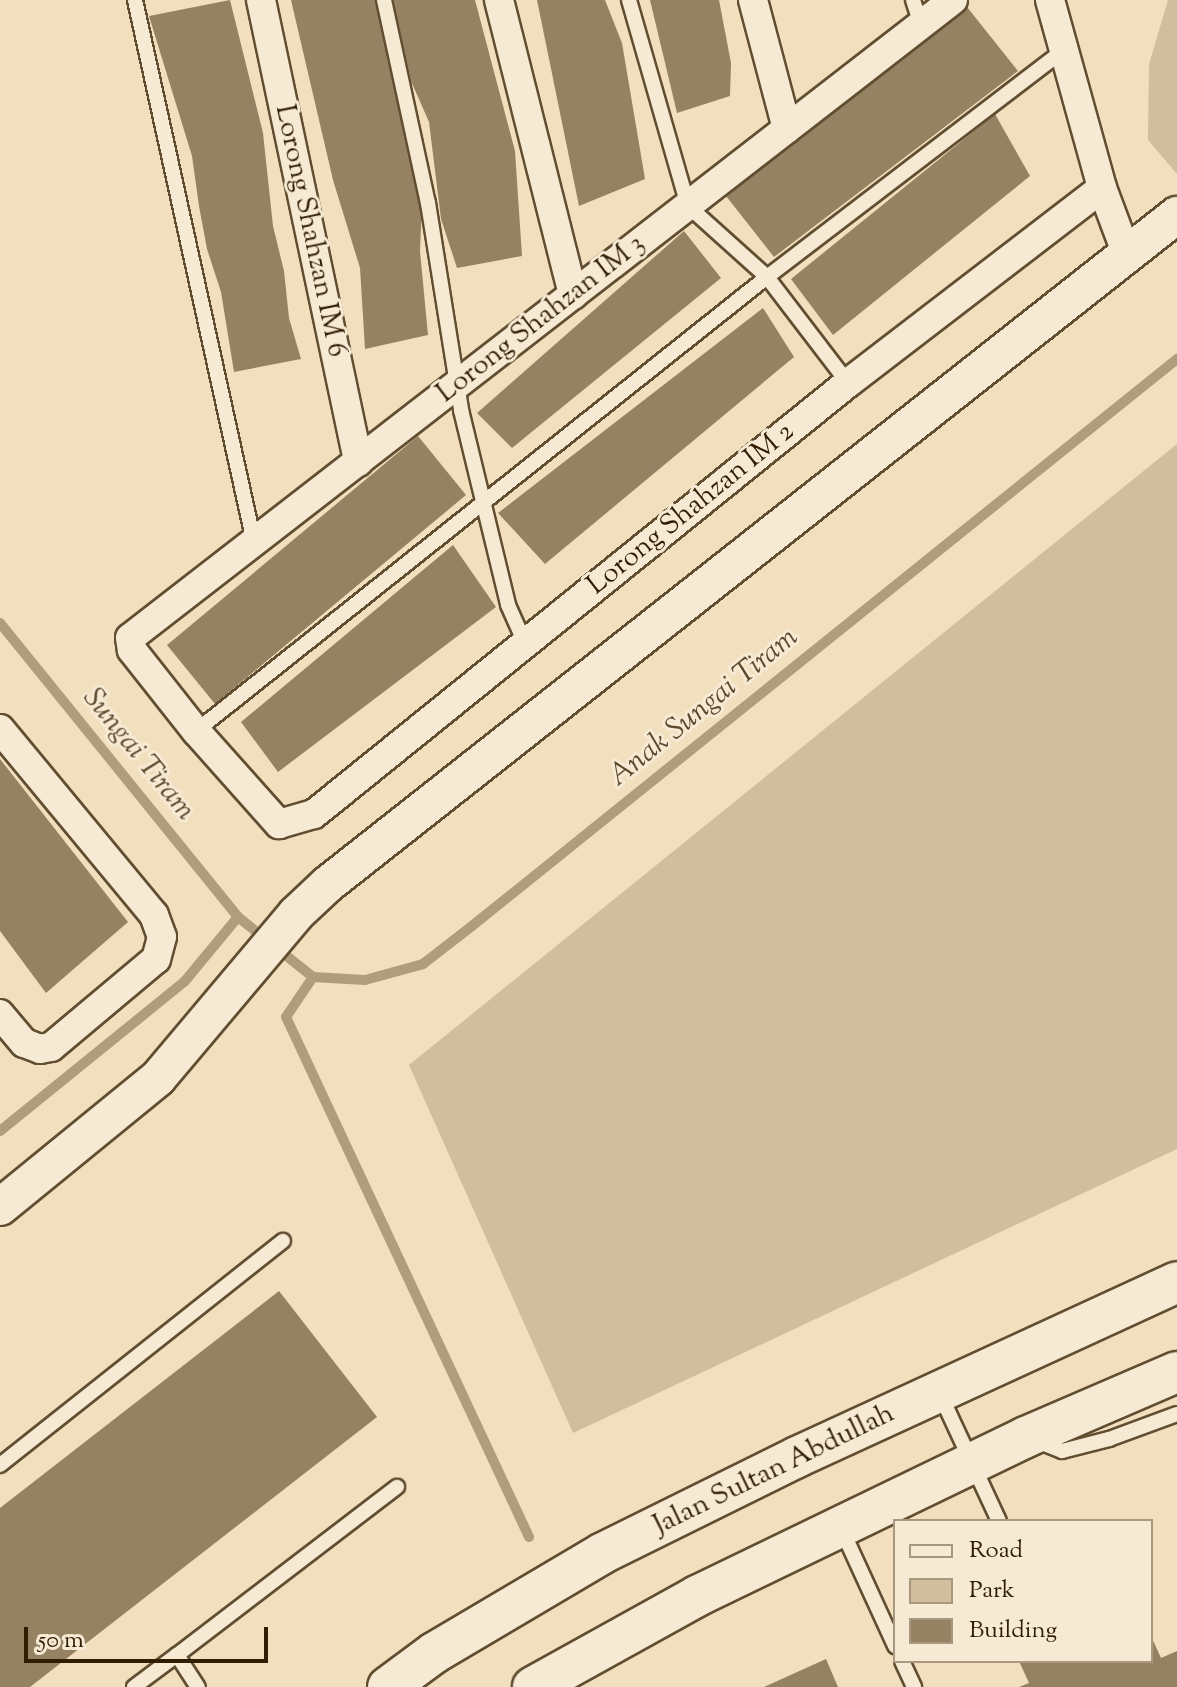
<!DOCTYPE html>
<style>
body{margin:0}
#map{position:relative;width:1177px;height:1687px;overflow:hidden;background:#f2dfbd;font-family:"Sorts Mill Goudy",serif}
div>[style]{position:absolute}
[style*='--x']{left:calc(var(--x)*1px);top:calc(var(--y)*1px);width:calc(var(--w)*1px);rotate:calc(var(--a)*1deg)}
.green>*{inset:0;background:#d1be9d}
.stream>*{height:10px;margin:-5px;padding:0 5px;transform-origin:5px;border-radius:5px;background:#b09d7d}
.building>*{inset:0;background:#958263}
.roads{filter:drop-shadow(2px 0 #614e31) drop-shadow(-2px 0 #614e31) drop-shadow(0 2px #614e31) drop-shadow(0 -2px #614e31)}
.service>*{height:14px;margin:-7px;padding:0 7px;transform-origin:7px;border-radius:7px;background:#f7ead4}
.minor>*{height:28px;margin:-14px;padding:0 14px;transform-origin:14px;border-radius:14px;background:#f7ead4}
.tertiary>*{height:36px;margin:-18px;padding:0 18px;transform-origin:18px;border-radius:18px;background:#f7ead4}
.secondary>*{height:40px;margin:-20px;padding:0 20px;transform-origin:20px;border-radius:20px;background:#f7ead4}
span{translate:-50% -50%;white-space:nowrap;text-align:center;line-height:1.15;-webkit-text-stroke:6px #f7ead4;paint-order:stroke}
.street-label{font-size:28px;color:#311e02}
.water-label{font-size:30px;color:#5d4a2d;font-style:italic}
.legend{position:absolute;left:893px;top:1519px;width:260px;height:144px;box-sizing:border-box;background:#f7ead4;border:2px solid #a89880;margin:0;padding:10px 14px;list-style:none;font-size:24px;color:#311e02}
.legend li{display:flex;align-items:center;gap:16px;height:40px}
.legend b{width:40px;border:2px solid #a89880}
.scale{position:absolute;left:24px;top:1627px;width:244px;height:36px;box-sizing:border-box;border:4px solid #311e02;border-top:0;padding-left:10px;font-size:24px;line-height:28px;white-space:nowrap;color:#311e02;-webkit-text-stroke:6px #f7ead4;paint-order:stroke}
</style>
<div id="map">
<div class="green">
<i style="clip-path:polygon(1168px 0,1177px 0,1177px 174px,1148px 140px,1149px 64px)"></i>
<i style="clip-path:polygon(1177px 444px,1177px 1149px,573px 1433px,409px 1065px)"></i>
</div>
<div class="stream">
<i style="--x:0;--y:623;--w:378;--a:51"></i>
<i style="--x:238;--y:917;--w:96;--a:38.7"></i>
<i style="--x:313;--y:977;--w:52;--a:3.3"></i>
<i style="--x:365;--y:980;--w:60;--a:-15.4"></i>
<i style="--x:423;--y:964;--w:62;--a:-37.8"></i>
<i style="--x:472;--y:926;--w:905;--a:-38.81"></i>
<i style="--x:313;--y:977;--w:48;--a:124"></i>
<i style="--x:286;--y:1017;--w:574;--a:64.95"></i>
<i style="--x:0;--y:1131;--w:238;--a:-39"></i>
<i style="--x:185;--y:981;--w:83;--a:-50.4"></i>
</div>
<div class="building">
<i style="clip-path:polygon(230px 0,263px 133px,273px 226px,284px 271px,289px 318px,301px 359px,234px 372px,221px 292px,207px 249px,199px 206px,192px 156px,149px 16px)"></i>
<i style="clip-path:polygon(291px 0,378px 0,422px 204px,420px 251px,428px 335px,365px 349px,360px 268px,333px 180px)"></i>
<i style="clip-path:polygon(393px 0,475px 0,515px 151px,522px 256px,457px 268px,441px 219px,429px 122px,411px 81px)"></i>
<i style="clip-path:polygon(537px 0,605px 0,622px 43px,645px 179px,579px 206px)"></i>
<i style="clip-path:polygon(650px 0,719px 0,731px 63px,730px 96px,677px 113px)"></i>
<i style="clip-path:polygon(963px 2px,1018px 71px,774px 257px,726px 196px)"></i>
<i style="clip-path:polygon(995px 114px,1030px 176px,833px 335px,791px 279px)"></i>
<i style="clip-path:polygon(684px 231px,721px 278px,512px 448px,477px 413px)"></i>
<i style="clip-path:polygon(763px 308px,794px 357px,545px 564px,498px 513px)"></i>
<i style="clip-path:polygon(418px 436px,466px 495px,215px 704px,167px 645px)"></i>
<i style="clip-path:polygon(453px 545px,496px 607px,278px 772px,241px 722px)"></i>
<i style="clip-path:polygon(0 759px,128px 922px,46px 993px,0 931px)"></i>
<i style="clip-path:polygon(279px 1291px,377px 1417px,30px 1687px,0 1687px,0 1508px)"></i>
<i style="clip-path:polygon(1151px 1636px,1161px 1658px,1177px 1651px,1177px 1687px,1019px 1687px,1029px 1683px,1019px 1661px,1151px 1661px)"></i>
<i style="clip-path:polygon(826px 1659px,838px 1687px,764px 1687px)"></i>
</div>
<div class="roads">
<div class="service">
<i style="--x:135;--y:0;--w:555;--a:77.62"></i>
<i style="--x:384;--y:0;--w:208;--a:77.8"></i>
<i style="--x:428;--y:203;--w:210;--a:80.9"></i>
<i style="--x:461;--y:410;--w:201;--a:76.4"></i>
<i style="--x:508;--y:605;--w:42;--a:65.9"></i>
<i style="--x:629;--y:0;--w:214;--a:74"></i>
<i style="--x:688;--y:206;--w:106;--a:41.9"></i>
<i style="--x:767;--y:277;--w:133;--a:52.6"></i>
<i style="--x:913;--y:0;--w:26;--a:72"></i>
<i style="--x:196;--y:731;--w:729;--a:-38.49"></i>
<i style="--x:767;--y:277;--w:374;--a:-37.4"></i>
<i style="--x:940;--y:1394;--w:140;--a:65.1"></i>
<i style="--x:1037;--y:1441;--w:27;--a:22"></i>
<i style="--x:1062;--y:1451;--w:49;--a:-14.3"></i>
<i style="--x:1109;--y:1439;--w:72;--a:-20.2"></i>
<i style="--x:0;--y:1465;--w:361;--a:-38.4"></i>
<i style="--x:842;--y:1530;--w:128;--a:65.4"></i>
<i style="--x:177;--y:1655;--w:277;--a:-37.4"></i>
<i style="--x:902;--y:1661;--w:29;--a:65"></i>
<i style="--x:134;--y:1687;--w:54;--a:-36.7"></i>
<i style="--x:177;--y:1655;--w:38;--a:57"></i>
</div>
<div class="minor">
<i style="--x:261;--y:0;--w:472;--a:78.1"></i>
<i style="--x:499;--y:0;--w:304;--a:75.9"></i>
<i style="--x:753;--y:0;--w:133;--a:75.2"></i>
<i style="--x:953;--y:0;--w:1041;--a:142.22"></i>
<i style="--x:130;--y:638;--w:12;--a:81"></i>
<i style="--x:132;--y:650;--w:103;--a:51.7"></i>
<i style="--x:196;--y:731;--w:125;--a:48.3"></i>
<i style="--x:279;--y:824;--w:36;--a:-16"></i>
<i style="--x:314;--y:814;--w:686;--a:-38.91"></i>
<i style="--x:848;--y:383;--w:320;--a:-37.5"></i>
<i style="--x:1050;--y:0;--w:195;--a:74.5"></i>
<i style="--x:1102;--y:188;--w:72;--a:69.5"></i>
<i style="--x:0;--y:729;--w:241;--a:50.4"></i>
<i style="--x:154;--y:915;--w:23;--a:70"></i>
<i style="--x:162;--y:937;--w:23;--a:105"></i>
<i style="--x:156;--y:959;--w:137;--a:140"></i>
<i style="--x:51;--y:1047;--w:11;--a:170"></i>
<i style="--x:40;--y:1049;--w:17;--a:-159"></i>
<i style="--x:24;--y:1043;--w:38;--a:-130"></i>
</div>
<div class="tertiary">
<i style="--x:0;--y:1207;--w:204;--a:-39.2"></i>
<i style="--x:158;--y:1078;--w:214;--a:-49.9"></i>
<i style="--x:296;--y:914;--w:44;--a:-43.2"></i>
<i style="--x:328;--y:884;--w:1081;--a:-38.24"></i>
</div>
<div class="secondary">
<i style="--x:388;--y:1687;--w:57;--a:-36.5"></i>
<i style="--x:434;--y:1653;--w:196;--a:-30.6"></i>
<i style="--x:603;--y:1553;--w:216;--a:-26.3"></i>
<i style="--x:797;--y:1457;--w:418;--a:-24.7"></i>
<i style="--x:533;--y:1687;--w:188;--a:-29"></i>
<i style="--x:697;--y:1596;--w:365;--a:-25.8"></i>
<i style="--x:1026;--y:1437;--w:164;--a:-23.3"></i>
</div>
</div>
<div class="street-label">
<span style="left:310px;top:231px;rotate:78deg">Lorong Shahzan IM 6</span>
<span style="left:541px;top:319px;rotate:-38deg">Lorong Shahzan IM 3</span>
<span style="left:691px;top:509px;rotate:-39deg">Lorong Shahzan IM 2</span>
<span style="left:774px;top:1470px;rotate:-26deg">Jalan Sultan Abdullah</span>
</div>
<div class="water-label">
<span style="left:704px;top:708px;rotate:-39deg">Anak Sungai Tiram</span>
<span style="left:138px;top:755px;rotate:51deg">Sungai Tiram</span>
</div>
<ul class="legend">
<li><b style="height:10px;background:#f7ead4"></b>Road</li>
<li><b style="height:22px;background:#d1be9d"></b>Park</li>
<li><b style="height:22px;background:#958263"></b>Building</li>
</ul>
<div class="scale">50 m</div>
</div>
